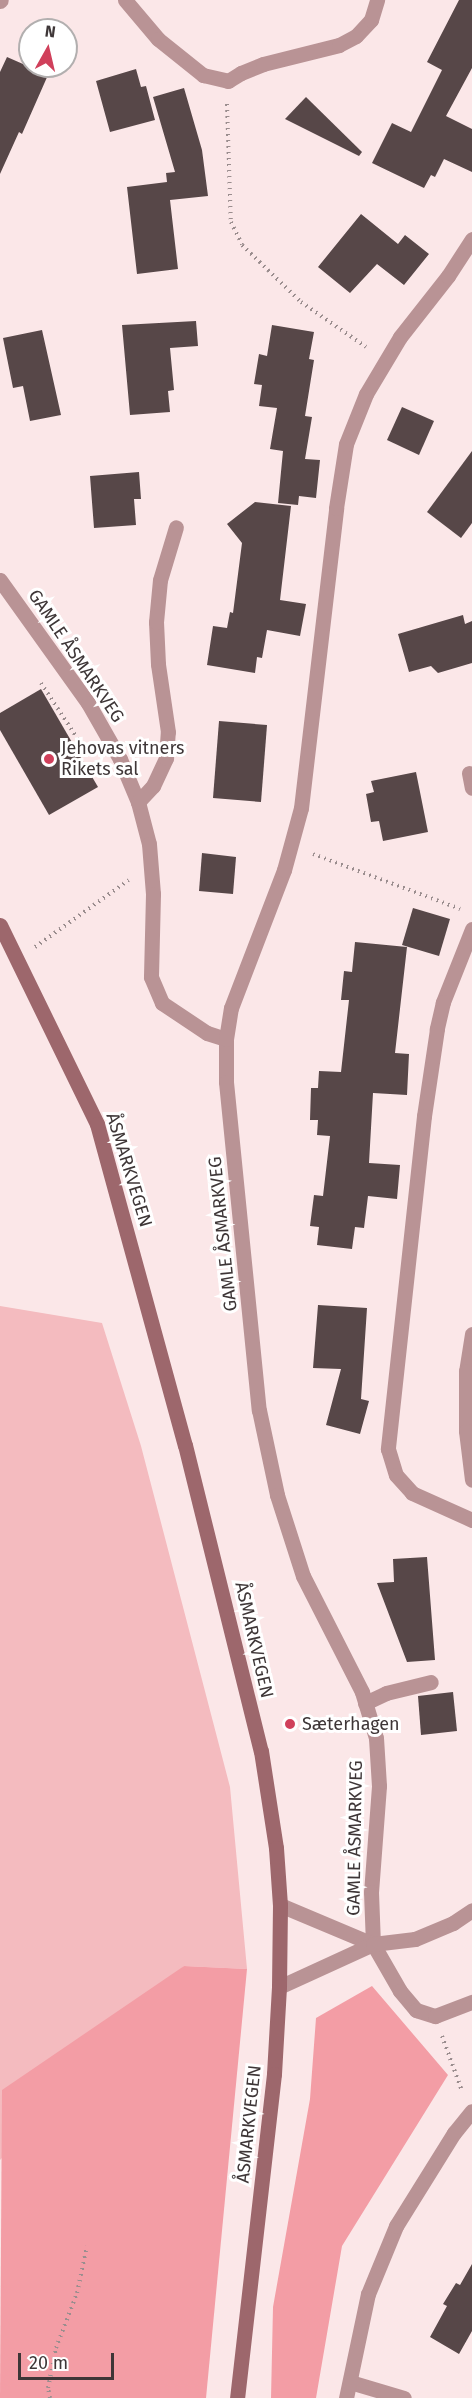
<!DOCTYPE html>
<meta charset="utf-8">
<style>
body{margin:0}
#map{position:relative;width:472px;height:2398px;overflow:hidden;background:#fbe7e8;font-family:"Fira Sans",sans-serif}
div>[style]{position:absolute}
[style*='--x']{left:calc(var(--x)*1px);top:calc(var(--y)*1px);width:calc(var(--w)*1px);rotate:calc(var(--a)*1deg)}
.green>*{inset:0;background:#f4bbbf}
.forest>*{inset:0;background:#f39da5}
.building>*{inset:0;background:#574748}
.path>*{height:4px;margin-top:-2px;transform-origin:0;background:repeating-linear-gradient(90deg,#9a8d8e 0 1.5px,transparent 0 6px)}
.service>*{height:15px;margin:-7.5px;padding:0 7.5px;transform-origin:7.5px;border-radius:7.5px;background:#b99395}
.minor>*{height:15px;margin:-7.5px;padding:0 7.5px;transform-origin:7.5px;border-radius:7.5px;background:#b99395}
.secondary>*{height:15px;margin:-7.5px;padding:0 7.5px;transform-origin:7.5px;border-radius:7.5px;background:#9d676c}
.dots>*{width:16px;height:16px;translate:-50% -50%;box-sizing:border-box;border:3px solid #fff;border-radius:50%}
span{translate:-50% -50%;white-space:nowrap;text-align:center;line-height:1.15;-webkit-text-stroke:6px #fff;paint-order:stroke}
.street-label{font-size:18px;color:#3e3637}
.poi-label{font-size:18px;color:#3e3637}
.left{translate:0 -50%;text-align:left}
.north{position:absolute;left:18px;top:18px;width:60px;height:60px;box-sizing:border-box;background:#fff;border:2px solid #b2afaf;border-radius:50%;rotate:8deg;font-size:16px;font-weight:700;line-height:24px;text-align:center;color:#3e3637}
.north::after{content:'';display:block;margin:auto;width:21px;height:27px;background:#d0405b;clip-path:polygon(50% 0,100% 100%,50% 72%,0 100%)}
.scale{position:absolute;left:18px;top:2353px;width:96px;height:27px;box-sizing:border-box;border:3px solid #3e3637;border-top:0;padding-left:8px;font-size:18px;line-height:21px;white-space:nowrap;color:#3e3637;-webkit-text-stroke:4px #fff;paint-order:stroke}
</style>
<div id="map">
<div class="green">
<i style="clip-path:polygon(0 1306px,102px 1323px,141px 1446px,230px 1787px,247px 1969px,184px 1966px,0 2160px)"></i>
</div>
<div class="forest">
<i style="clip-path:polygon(184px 1966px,247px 1969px,206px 2398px,0 2398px,2px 2090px)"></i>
<i style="clip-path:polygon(372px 1986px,448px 2075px,342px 2246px,316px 2398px,271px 2398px,273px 2307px,310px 2099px,316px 2018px)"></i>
</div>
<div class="building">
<i style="clip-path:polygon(459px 0,472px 0,472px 68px,446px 116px,472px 129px,472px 172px,444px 159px,435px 177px,431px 175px,424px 188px,372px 163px,392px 123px,411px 132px,442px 70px,427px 62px)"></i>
<i style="clip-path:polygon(7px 57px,48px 75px,22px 134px,19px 132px,0 174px,0 72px)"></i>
<i style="clip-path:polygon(136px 69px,141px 87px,146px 86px,155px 120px,110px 132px,96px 81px)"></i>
<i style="clip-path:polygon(184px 88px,202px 150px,208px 196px,170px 200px,178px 269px,137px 274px,127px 187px,167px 182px,166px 173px,175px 172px,153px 97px)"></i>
<i style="clip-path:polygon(306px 97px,362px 152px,359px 156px,285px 119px)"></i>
<i style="clip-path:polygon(361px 214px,398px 244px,405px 235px,429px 254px,404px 285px,377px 264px,350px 293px,318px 267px)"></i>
<i style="clip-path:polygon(196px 321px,198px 346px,170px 348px,174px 390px,168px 391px,170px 412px,130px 415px,122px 325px)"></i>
<i style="clip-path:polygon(272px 325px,314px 332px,309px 359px,314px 360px,305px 416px,312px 417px,305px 459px,320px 460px,316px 498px,299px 496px,298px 505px,278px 503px,283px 451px,270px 449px,277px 408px,259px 406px,262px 385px,254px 384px,259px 354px,267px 356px)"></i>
<i style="clip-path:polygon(42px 330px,61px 415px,30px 421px,23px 386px,13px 388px,3px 338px)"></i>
<i style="clip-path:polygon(402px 407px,434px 421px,419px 455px,387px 440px)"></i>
<i style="clip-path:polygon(472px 451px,472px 523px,461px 538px,427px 512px)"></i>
<i style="clip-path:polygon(139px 472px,141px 499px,134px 499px,136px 525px,94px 528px,90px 476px)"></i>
<i style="clip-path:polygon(255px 502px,291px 506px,280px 600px,306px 604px,300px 636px,267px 630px,262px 658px,257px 657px,255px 673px,207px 665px,213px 626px,227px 628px,230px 612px,233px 613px,242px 543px,227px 524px)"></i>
<i style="clip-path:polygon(463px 615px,465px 624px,472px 621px,472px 663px,438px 673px,431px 666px,409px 672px,398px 634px)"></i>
<i style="clip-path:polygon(41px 689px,98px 787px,49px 815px,0 730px,0 713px)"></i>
<i style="clip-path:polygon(219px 721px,267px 725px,261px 802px,213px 798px)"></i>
<i style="clip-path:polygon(416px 772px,428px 832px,383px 841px,379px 821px,371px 822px,366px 794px,374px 792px,371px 781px)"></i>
<i style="clip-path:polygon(202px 853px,236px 857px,233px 894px,199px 891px)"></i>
<i style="clip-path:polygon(413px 908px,450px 919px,439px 956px,402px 945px)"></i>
<i style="clip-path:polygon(355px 942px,407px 947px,395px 1053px,409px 1054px,407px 1095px,373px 1093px,369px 1163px,400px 1165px,397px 1199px,368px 1196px,364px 1228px,355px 1227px,352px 1249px,317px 1245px,319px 1227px,310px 1226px,314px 1195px,323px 1196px,330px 1136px,317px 1135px,318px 1120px,310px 1120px,311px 1088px,318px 1088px,319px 1071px,341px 1072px,349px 1000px,341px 1000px,344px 971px,352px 972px)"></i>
<i style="clip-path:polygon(318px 1305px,367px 1308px,361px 1399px,369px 1401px,360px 1434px,326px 1425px,341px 1369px,313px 1368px)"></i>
<i style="clip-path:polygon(427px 1557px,435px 1660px,407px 1662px,377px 1583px,394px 1582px,393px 1559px)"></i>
<i style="clip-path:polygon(453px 1692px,457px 1731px,421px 1735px,418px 1696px)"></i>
<i style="clip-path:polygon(472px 2264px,472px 2331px,459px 2354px,430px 2337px,447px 2306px,443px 2304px,456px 2283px,460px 2285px)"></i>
</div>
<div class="path">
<i style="--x:227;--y:104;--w:118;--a:88.1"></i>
<i style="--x:231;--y:222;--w:25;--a:64"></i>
<i style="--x:242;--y:245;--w:82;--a:44"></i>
<i style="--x:301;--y:302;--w:79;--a:34.7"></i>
<i style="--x:41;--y:683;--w:77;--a:56.7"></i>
<i style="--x:313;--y:854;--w:157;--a:20.5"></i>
<i style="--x:35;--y:947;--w:115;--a:-35.5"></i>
<i style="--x:442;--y:2036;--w:59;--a:70"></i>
<i style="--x:50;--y:2398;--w:10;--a:-101"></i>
<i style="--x:48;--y:2388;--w:41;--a:-78.7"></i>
<i style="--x:56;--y:2348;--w:59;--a:-69.1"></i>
<i style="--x:77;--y:2293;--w:48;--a:-78"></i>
</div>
<div class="service">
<i style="--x:241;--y:73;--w:24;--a:-22"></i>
<i style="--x:263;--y:64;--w:78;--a:-14"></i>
<i style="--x:339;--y:45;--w:19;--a:-28"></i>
<i style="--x:356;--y:36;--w:22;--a:-47"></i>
<i style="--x:371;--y:20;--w:21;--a:-73"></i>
<i style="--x:365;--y:1703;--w:23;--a:-25"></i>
<i style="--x:386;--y:1693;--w:46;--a:-13.7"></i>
<i style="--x:373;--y:1944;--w:54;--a:60.1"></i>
<i style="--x:400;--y:1991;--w:25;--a:50"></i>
<i style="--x:416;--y:2010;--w:20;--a:18"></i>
<i style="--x:435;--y:2016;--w:40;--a:-21"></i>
</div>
<div class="minor">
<i style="--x:125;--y:0;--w:51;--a:49.8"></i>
<i style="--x:158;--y:39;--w:58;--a:38.7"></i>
<i style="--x:203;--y:75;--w:26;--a:13"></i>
<i style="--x:228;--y:81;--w:15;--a:-32"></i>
<i style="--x:0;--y:1;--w:1;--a:-45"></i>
<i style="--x:0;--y:580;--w:151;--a:54.4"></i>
<i style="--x:88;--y:703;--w:64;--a:60.3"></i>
<i style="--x:120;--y:759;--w:47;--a:67.3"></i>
<i style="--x:138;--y:802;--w:43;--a:75.3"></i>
<i style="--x:149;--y:844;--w:50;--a:85.4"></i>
<i style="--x:153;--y:894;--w:83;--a:91.4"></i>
<i style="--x:151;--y:977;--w:28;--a:67"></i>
<i style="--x:162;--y:1003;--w:54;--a:33.7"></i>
<i style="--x:207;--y:1033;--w:20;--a:18"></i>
<i style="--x:226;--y:1039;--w:43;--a:90"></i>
<i style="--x:226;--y:1082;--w:330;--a:84.3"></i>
<i style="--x:259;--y:1410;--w:87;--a:78"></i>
<i style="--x:277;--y:1495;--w:85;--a:72.2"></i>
<i style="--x:303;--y:1576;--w:130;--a:63"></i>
<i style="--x:362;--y:1692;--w:48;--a:73.1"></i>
<i style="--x:376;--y:1738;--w:48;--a:86.4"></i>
<i style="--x:379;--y:1786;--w:106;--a:94.3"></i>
<i style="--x:371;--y:1892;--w:52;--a:87.8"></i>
<i style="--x:469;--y:773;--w:15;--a:79"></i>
<i style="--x:138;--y:802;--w:22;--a:-47"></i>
<i style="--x:153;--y:786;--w:31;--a:-65"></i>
<i style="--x:166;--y:758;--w:26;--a:-86"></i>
<i style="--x:168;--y:732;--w:69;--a:-98.4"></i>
<i style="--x:158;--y:664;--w:42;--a:-92.7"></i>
<i style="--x:156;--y:622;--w:42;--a:-84.6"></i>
<i style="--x:160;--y:580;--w:55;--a:-73.2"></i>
<i style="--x:472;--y:929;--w:79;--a:111.7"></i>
<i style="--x:443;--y:1002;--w:28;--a:103"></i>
<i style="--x:437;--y:1029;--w:88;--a:98.5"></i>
<i style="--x:424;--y:1116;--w:335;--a:96.2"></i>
<i style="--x:388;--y:1449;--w:27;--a:73"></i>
<i style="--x:396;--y:1475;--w:24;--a:48"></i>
<i style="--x:412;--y:1493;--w:66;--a:24.2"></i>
<i style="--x:226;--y:1039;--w:31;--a:-81"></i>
<i style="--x:231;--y:1008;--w:148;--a:-69"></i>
<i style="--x:284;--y:870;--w:64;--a:-74.7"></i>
<i style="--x:301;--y:808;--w:302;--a:-83.3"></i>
<i style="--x:336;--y:508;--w:65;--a:-81.1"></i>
<i style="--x:346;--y:444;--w:54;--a:-68.2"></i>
<i style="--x:366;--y:394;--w:66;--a:-59.2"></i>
<i style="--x:400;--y:337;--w:78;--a:-51.8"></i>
<i style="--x:448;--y:276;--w:44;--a:-57"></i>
<i style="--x:472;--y:1334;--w:37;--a:99"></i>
<i style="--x:466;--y:1371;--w:60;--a:90"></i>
<i style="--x:466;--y:1431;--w:49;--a:83"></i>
<i style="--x:280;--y:1905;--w:101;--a:22.8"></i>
<i style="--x:279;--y:1987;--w:103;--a:-24.6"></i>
<i style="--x:373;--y:1944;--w:42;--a:-6.8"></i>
<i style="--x:415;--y:1939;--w:41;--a:-22.8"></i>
<i style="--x:453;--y:1923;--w:23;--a:-34"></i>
<i style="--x:350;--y:2382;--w:56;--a:16.5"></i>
<i style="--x:346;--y:2398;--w:106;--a:-78.1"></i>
<i style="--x:368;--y:2294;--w:74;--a:-67.6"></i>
<i style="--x:396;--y:2226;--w:110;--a:-58.1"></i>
<i style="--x:454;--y:2133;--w:28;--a:-51"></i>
</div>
<div class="secondary">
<i style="--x:0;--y:925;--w:221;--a:64"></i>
<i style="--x:97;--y:1124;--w:333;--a:74.7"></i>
<i style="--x:185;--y:1445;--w:315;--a:76.1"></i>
<i style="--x:261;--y:1751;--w:98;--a:81.2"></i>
<i style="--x:276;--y:1848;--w:57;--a:86"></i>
<i style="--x:280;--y:1905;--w:82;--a:90.7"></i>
<i style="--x:279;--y:1987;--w:87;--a:93.3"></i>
<i style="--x:274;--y:2074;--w:326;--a:96.5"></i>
</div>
<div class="dots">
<i style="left:49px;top:759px;background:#d0405b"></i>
<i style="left:290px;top:1724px;background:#d0405b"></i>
</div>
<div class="street-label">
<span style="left:76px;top:656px;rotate:56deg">GAMLE ÅSMARKVEG</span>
<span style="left:129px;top:1170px;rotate:73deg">ÅSMARKVEGEN</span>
<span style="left:223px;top:1234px;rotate:-96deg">GAMLE ÅSMARKVEG</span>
<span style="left:254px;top:1640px;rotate:77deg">ÅSMARKVEGEN</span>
<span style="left:355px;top:1838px;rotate:-89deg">GAMLE ÅSMARKVEG</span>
<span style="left:249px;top:2124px;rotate:-84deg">ÅSMARKVEGEN</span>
</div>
<div class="poi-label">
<span class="left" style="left:61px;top:759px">Jehovas vitners<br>Rikets sal</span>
<span class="left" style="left:302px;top:1724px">Sæterhagen</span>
</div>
<div class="north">N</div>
<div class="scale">20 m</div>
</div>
